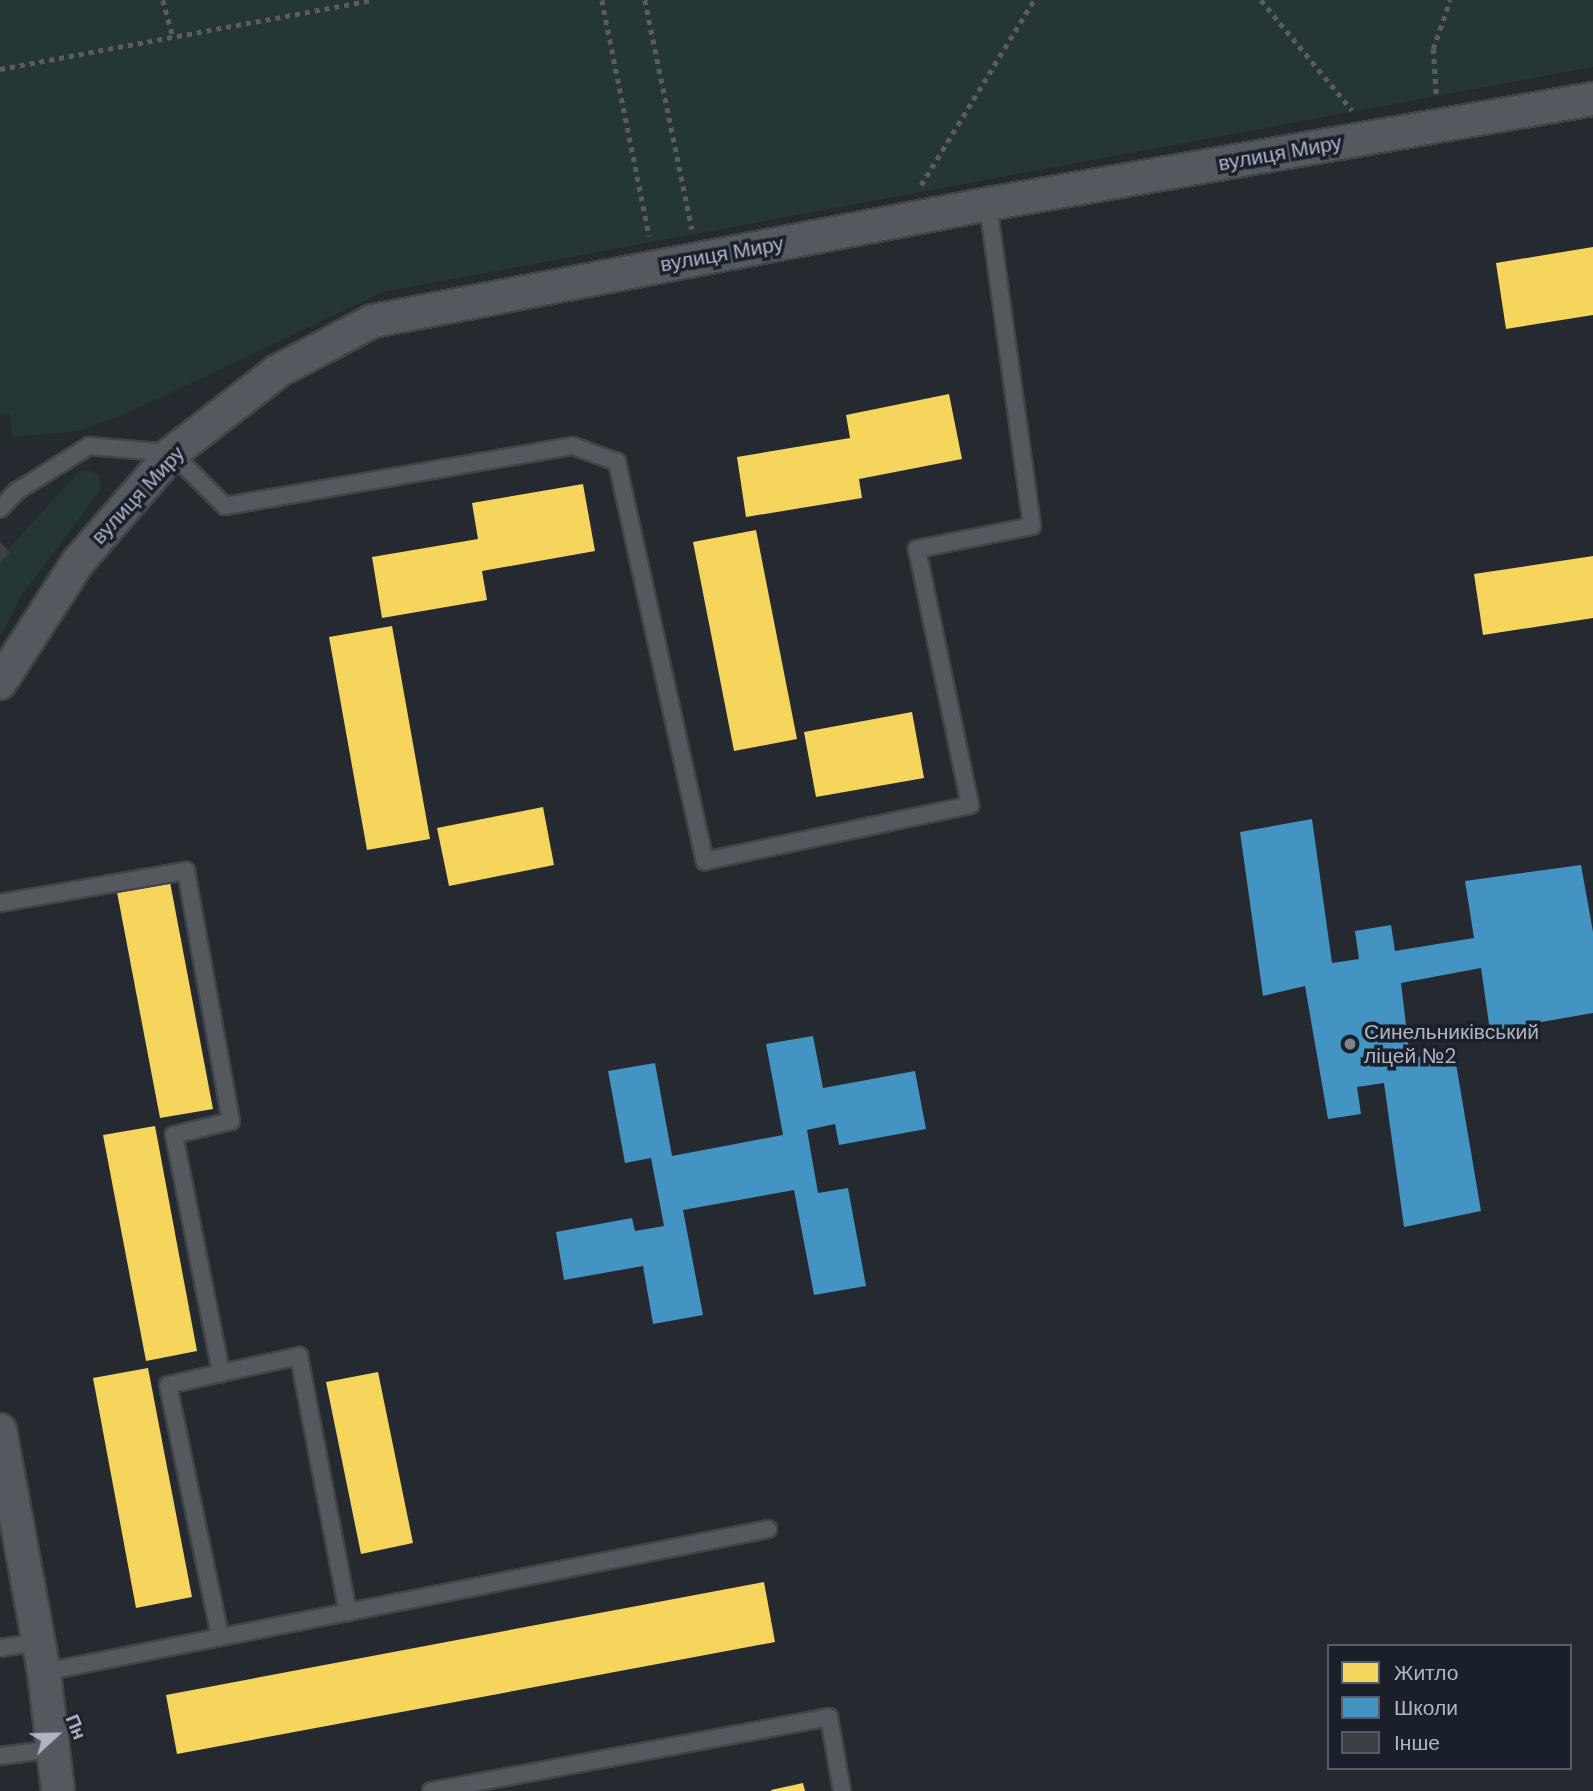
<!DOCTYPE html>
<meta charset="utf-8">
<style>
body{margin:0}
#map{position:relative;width:1593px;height:1791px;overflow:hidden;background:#252a30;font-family:"DM Sans",sans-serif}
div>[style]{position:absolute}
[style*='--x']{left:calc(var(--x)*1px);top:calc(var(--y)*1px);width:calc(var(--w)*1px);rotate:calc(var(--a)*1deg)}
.green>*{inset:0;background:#263536}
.homes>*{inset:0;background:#f6d55c}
.schools>*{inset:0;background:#4393c3}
.building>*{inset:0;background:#3c4045}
.path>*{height:4.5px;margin-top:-2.25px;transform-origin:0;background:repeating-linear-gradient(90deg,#595c62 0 5px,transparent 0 10px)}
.roads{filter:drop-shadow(2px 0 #414449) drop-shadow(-2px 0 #414449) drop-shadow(0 2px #414449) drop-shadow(0 -2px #414449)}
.service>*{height:16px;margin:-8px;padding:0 8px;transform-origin:8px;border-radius:8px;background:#55585e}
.minor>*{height:32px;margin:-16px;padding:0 16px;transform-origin:16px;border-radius:16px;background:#55585e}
.dots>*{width:19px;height:19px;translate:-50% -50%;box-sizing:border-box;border:4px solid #1a2029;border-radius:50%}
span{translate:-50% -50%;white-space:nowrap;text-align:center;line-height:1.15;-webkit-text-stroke:7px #1a2029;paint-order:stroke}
.street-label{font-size:21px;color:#afb5c2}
.poi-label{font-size:21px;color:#afb5c2}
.left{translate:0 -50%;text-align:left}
.legend{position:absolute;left:1327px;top:1644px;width:245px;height:126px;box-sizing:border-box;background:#1a2029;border:2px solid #565c66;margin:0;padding:9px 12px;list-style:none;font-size:21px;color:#afb5c2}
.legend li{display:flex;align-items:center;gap:14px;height:35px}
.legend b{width:35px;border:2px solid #565c66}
.north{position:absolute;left:21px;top:1700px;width:70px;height:70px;-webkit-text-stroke:5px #1a2029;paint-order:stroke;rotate:68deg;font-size:19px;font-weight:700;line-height:28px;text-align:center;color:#afb5c2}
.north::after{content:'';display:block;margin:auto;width:24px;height:32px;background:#afb5c2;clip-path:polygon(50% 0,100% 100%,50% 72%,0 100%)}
</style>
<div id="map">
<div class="green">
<i style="clip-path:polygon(0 0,1593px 0,1593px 67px,383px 292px,132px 411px,79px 431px,12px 437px,10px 414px,0 415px)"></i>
<i style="clip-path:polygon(88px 470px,99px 475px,101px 489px,22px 595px,0 637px,0 558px,77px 474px)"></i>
</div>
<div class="homes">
<i style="clip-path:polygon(1593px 247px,1593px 315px,1506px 329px,1496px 263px)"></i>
<i style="clip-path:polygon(949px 394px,962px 459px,859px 479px,862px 498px,746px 517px,737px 457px,850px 438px,846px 415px)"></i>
<i style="clip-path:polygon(583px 484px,595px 551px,482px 571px,487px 600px,382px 618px,372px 557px,478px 539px,472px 503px)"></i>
<i style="clip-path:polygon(756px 530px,797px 739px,734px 751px,693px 542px)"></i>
<i style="clip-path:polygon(1593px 556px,1593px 618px,1483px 635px,1474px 574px)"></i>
<i style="clip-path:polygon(392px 626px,430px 839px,367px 850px,329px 637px)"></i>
<i style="clip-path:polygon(912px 712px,924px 778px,816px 797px,804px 732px)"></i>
<i style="clip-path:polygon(543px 807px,554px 865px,449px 886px,437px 828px)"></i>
<i style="clip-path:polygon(170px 882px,213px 1109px,160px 1118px,117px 892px)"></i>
<i style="clip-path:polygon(155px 1126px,197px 1351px,146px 1361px,103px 1135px)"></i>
<i style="clip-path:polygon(148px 1368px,192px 1597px,136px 1608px,93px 1378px)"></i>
<i style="clip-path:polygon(378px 1372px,413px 1543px,361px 1554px,326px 1382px)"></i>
<i style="clip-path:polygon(764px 1582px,775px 1642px,177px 1754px,166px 1695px)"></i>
<i style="clip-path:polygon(803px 1783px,805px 1791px,771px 1791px,771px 1790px)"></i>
</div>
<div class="schools">
<i style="clip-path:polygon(1312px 819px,1332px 963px,1359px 959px,1355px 931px,1391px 925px,1395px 951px,1474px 938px,1465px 881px,1581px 865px,1593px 932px,1593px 1013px,1490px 1031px,1481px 968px,1401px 983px,1410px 1058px,1454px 1052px,1481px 1211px,1404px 1227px,1384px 1083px,1357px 1087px,1361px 1114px,1328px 1119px,1305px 986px,1263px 996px,1240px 832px)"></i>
<i style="clip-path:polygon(813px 1036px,823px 1088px,915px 1071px,926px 1129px,839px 1145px,835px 1124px,807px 1130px,818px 1193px,848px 1188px,866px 1286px,814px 1295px,794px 1190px,683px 1210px,703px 1315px,653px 1324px,643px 1266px,564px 1280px,556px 1232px,632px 1218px,635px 1231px,664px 1226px,651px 1158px,625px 1163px,608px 1071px,655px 1063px,672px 1156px,783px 1135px,766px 1044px)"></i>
</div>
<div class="building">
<i style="clip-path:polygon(0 542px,10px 552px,0 562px)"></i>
</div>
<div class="path">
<i style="--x:163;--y:0;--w:39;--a:75"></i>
<i style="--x:602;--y:0;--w:241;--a:78.7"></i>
<i style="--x:645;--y:0;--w:234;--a:78.4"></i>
<i style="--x:1261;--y:0;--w:143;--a:50.4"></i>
<i style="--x:0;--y:69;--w:380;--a:-10.5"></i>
<i style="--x:1436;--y:94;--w:45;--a:-93.8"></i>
<i style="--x:1433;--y:49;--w:52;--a:-70.9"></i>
<i style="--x:921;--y:185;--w:217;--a:-58.6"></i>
</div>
<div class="roads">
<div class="service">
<i style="--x:0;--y:509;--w:25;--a:-47"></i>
<i style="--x:17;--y:491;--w:85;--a:-32"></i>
<i style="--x:89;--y:446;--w:83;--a:4.8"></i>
<i style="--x:172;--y:453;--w:75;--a:45"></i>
<i style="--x:225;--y:506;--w:353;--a:-9.8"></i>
<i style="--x:573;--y:446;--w:47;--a:20"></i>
<i style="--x:617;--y:462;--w:409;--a:77.6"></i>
<i style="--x:705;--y:861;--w:271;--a:-11.9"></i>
<i style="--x:970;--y:805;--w:261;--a:-101.7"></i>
<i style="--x:917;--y:549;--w:117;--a:-11.3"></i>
<i style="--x:1032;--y:526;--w:325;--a:-97.8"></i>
<i style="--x:0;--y:903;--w:189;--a:-9.8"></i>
<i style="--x:186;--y:871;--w:254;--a:79.8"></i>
<i style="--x:231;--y:1121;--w:59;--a:166.2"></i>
<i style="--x:174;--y:1135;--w:243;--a:78.8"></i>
<i style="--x:221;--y:1373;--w:54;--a:167.2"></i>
<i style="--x:168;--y:1385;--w:257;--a:78.3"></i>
<i style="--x:221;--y:1373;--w:80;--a:-12.3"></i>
<i style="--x:299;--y:1356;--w:261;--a:79.2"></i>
<i style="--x:0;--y:1648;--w:38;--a:-9"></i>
<i style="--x:44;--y:1672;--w:738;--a:-11.17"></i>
<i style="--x:0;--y:1756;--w:53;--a:-7.5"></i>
<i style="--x:431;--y:1791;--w:405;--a:-10.5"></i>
<i style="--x:829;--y:1717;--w:75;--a:80"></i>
</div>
<div class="minor">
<i style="--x:0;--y:683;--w:144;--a:-57.2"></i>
<i style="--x:78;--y:562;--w:144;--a:-49.2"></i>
<i style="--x:172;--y:453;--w:134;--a:-37.7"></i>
<i style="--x:278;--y:371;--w:107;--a:-27.8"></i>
<i style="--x:373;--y:321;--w:626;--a:-10.77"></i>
<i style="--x:988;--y:204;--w:614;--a:-9.85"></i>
<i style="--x:0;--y:1430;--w:246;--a:79.7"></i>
<i style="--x:44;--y:1672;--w:120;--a:83.3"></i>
</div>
</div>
<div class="dots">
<i style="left:1350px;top:1044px;background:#7f848f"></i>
</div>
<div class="street-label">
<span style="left:1280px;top:153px;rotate:-10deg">вулиця Миру</span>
<span style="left:722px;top:254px;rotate:-10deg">вулиця Миру</span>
<span style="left:138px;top:495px;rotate:-47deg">вулиця Миру</span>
</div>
<div class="poi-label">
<span class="left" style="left:1364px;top:1044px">Синельниківський<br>ліцей №2</span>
</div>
<ul class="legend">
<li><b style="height:19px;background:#f6d55c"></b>Житло</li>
<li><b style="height:19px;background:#4393c3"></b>Школи</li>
<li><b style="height:19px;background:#3c4045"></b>Інше</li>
</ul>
<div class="north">Пн</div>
</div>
